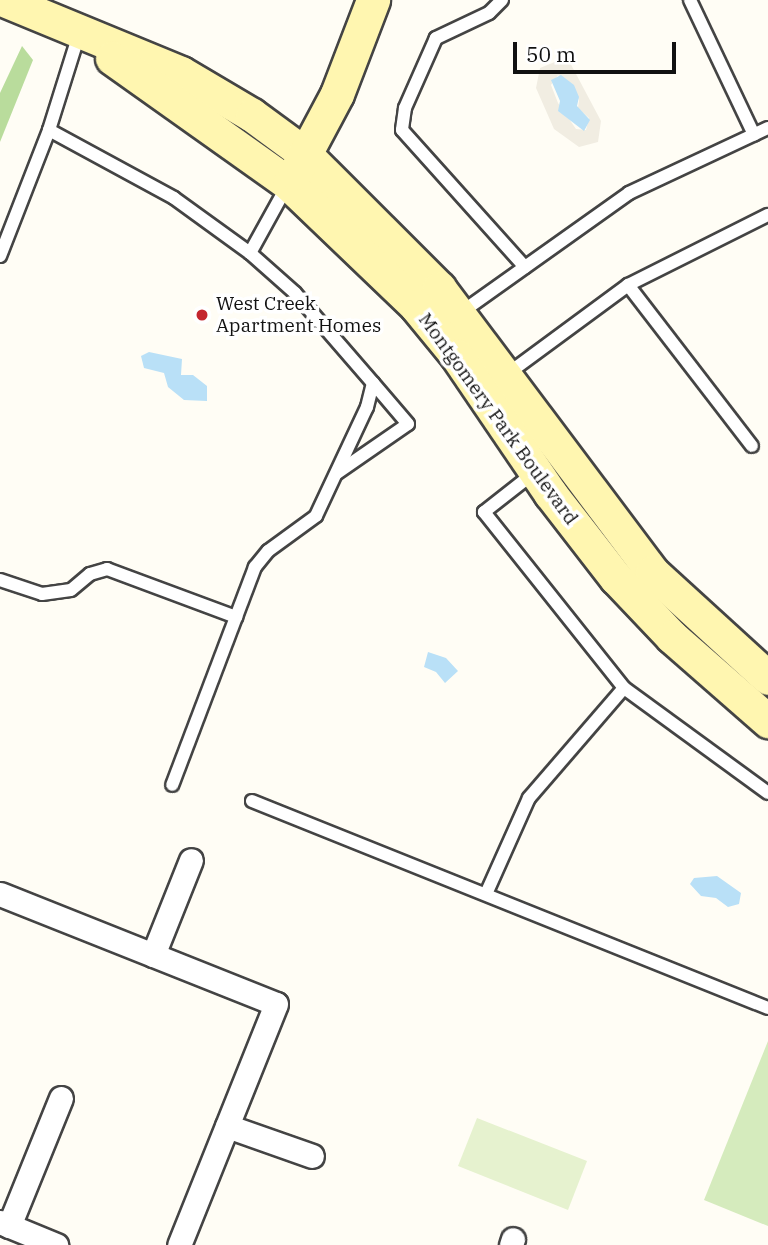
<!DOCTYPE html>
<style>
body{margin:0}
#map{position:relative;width:768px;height:1245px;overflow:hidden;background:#fffdf5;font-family:"IBM Plex Serif",serif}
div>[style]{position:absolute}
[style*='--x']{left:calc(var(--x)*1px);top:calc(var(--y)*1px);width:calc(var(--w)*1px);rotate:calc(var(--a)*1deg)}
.green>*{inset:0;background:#d5ebbd}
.forest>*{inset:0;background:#b9dc9c}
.pitch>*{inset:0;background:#e6f2cf}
.plaza>*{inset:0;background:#f1ede2}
.water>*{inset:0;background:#b9e0f7}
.roads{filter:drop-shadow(2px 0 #444) drop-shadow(-2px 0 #444) drop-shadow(0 2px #444) drop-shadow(0 -2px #444)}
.lane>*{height:12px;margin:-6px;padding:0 6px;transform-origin:6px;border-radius:6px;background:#fff}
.street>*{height:23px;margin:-11.5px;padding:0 11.5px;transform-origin:11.5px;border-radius:11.5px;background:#fff}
.secondary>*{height:33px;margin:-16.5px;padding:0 16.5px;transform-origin:16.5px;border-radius:16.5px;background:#fff6b0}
.dots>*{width:19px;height:19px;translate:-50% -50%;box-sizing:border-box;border:4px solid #fff;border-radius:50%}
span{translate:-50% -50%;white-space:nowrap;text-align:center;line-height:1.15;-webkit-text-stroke:7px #fff;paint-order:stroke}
.poi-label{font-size:19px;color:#111}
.left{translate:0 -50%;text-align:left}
.street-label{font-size:19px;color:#111}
.scale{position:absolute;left:513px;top:42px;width:163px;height:32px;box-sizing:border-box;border:4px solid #111;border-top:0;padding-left:9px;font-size:21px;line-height:24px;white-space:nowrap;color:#111;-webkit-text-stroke:5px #fff;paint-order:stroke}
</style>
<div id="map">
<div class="green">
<i style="clip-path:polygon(768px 1041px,768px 1226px,704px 1200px)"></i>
</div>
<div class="forest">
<i style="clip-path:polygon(22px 46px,33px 60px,0 142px,0 93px)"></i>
</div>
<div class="pitch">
<i style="clip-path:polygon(477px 1118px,587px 1161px,568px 1210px,458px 1166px)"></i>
</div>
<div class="plaza">
<i style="clip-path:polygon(evenodd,567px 57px,601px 121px,598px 142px,579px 147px,554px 129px,536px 88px,540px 68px,567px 57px,558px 75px,569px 82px,579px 100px,578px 108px,589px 118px,586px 130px,576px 129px,558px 103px,551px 85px,558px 75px)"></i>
</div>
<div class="water">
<i style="clip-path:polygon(561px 75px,574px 85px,579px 97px,577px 106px,590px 120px,584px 131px,558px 111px,560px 101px,551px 80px)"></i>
<i style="clip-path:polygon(149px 352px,182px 359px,181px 375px,193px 375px,207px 386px,207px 401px,184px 400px,168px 387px,164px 373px,144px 368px,141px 356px)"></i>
<i style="clip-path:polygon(428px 652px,446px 658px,458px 671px,445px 683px,436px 672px,424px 667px)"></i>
<i style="clip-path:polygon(717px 876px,741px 893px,739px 904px,728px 907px,716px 898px,701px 896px,690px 884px,694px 878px)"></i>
</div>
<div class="roads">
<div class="lane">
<i style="--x:502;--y:0;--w:18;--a:135"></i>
<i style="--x:489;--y:13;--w:59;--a:154.7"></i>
<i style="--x:436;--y:38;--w:77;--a:113.9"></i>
<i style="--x:405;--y:108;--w:22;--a:98"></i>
<i style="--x:402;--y:130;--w:184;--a:48.1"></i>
<i style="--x:690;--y:0;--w:149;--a:64.6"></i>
<i style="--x:49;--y:130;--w:142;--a:28.5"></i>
<i style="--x:174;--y:198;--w:94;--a:35.9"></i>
<i style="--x:250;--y:253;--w:60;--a:41.6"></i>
<i style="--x:295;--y:293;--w:119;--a:49.1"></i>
<i style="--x:373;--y:383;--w:25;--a:104"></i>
<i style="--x:367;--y:407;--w:120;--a:115.1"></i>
<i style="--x:316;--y:516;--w:59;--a:143.9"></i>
<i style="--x:268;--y:551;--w:21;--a:129"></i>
<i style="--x:255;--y:567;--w:233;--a:110.8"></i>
<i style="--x:250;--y:253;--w:77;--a:-61.1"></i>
<i style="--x:0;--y:256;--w:135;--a:-68.7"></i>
<i style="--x:49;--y:130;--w:101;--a:-72.6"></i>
<i style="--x:628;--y:285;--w:203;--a:52.4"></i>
<i style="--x:459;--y:314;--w:209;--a:-35.4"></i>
<i style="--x:629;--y:193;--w:153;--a:-25.1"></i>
<i style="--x:506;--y:375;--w:152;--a:-36.4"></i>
<i style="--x:628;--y:285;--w:157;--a:-26.6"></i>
<i style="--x:535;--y:472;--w:65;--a:141.9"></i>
<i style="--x:484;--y:512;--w:225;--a:51.5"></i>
<i style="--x:624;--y:688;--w:178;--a:36.1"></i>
<i style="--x:337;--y:473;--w:86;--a:-34.6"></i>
<i style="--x:408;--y:424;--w:54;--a:-130.5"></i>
<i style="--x:0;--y:580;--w:44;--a:18.4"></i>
<i style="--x:42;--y:594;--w:29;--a:-8"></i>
<i style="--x:71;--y:590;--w:25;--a:-40"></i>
<i style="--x:90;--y:574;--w:18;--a:-16"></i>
<i style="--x:107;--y:569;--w:138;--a:20.4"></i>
<i style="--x:252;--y:801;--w:556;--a:21.86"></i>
<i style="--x:486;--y:894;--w:105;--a:-65.9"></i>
<i style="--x:529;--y:798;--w:145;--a:-49.2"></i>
</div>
<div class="street">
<i style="--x:0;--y:894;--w:297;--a:21.7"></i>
<i style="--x:276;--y:1004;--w:260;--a:111.9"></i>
<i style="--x:153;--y:955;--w:102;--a:-68.2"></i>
<i style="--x:227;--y:1126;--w:90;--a:19.4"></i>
<i style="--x:0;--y:1222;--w:61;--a:22.3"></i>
<i style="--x:9;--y:1226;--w:138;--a:-67.9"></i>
<i style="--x:511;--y:1245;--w:6;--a:-72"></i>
</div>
<div class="secondary">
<i style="--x:4;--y:0;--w:191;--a:22.4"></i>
<i style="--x:181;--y:73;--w:82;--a:30.6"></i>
<i style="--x:252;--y:115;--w:66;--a:36.3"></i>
<i style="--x:305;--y:154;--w:190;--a:45"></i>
<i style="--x:439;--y:288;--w:355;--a:53.1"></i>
<i style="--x:652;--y:572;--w:157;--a:42.4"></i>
<i style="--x:112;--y:58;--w:217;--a:35.4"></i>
<i style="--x:289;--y:184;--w:176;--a:43.8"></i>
<i style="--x:416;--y:306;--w:65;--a:50.6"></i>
<i style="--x:457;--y:356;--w:166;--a:55.8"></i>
<i style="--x:550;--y:493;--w:108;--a:52.2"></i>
<i style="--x:616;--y:578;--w:81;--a:46.5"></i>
<i style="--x:672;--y:637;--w:128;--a:41.2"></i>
<i style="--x:295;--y:173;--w:89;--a:-62"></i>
<i style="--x:337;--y:94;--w:101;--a:-69"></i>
</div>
</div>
<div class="dots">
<i style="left:202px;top:315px;background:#c4262e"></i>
</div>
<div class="poi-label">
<span class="left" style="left:216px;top:315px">West Creek<br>Apartment Homes</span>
</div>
<div class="street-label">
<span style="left:498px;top:419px;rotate:54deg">Montgomery Park Boulevard</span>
</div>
<div class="scale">50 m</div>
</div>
